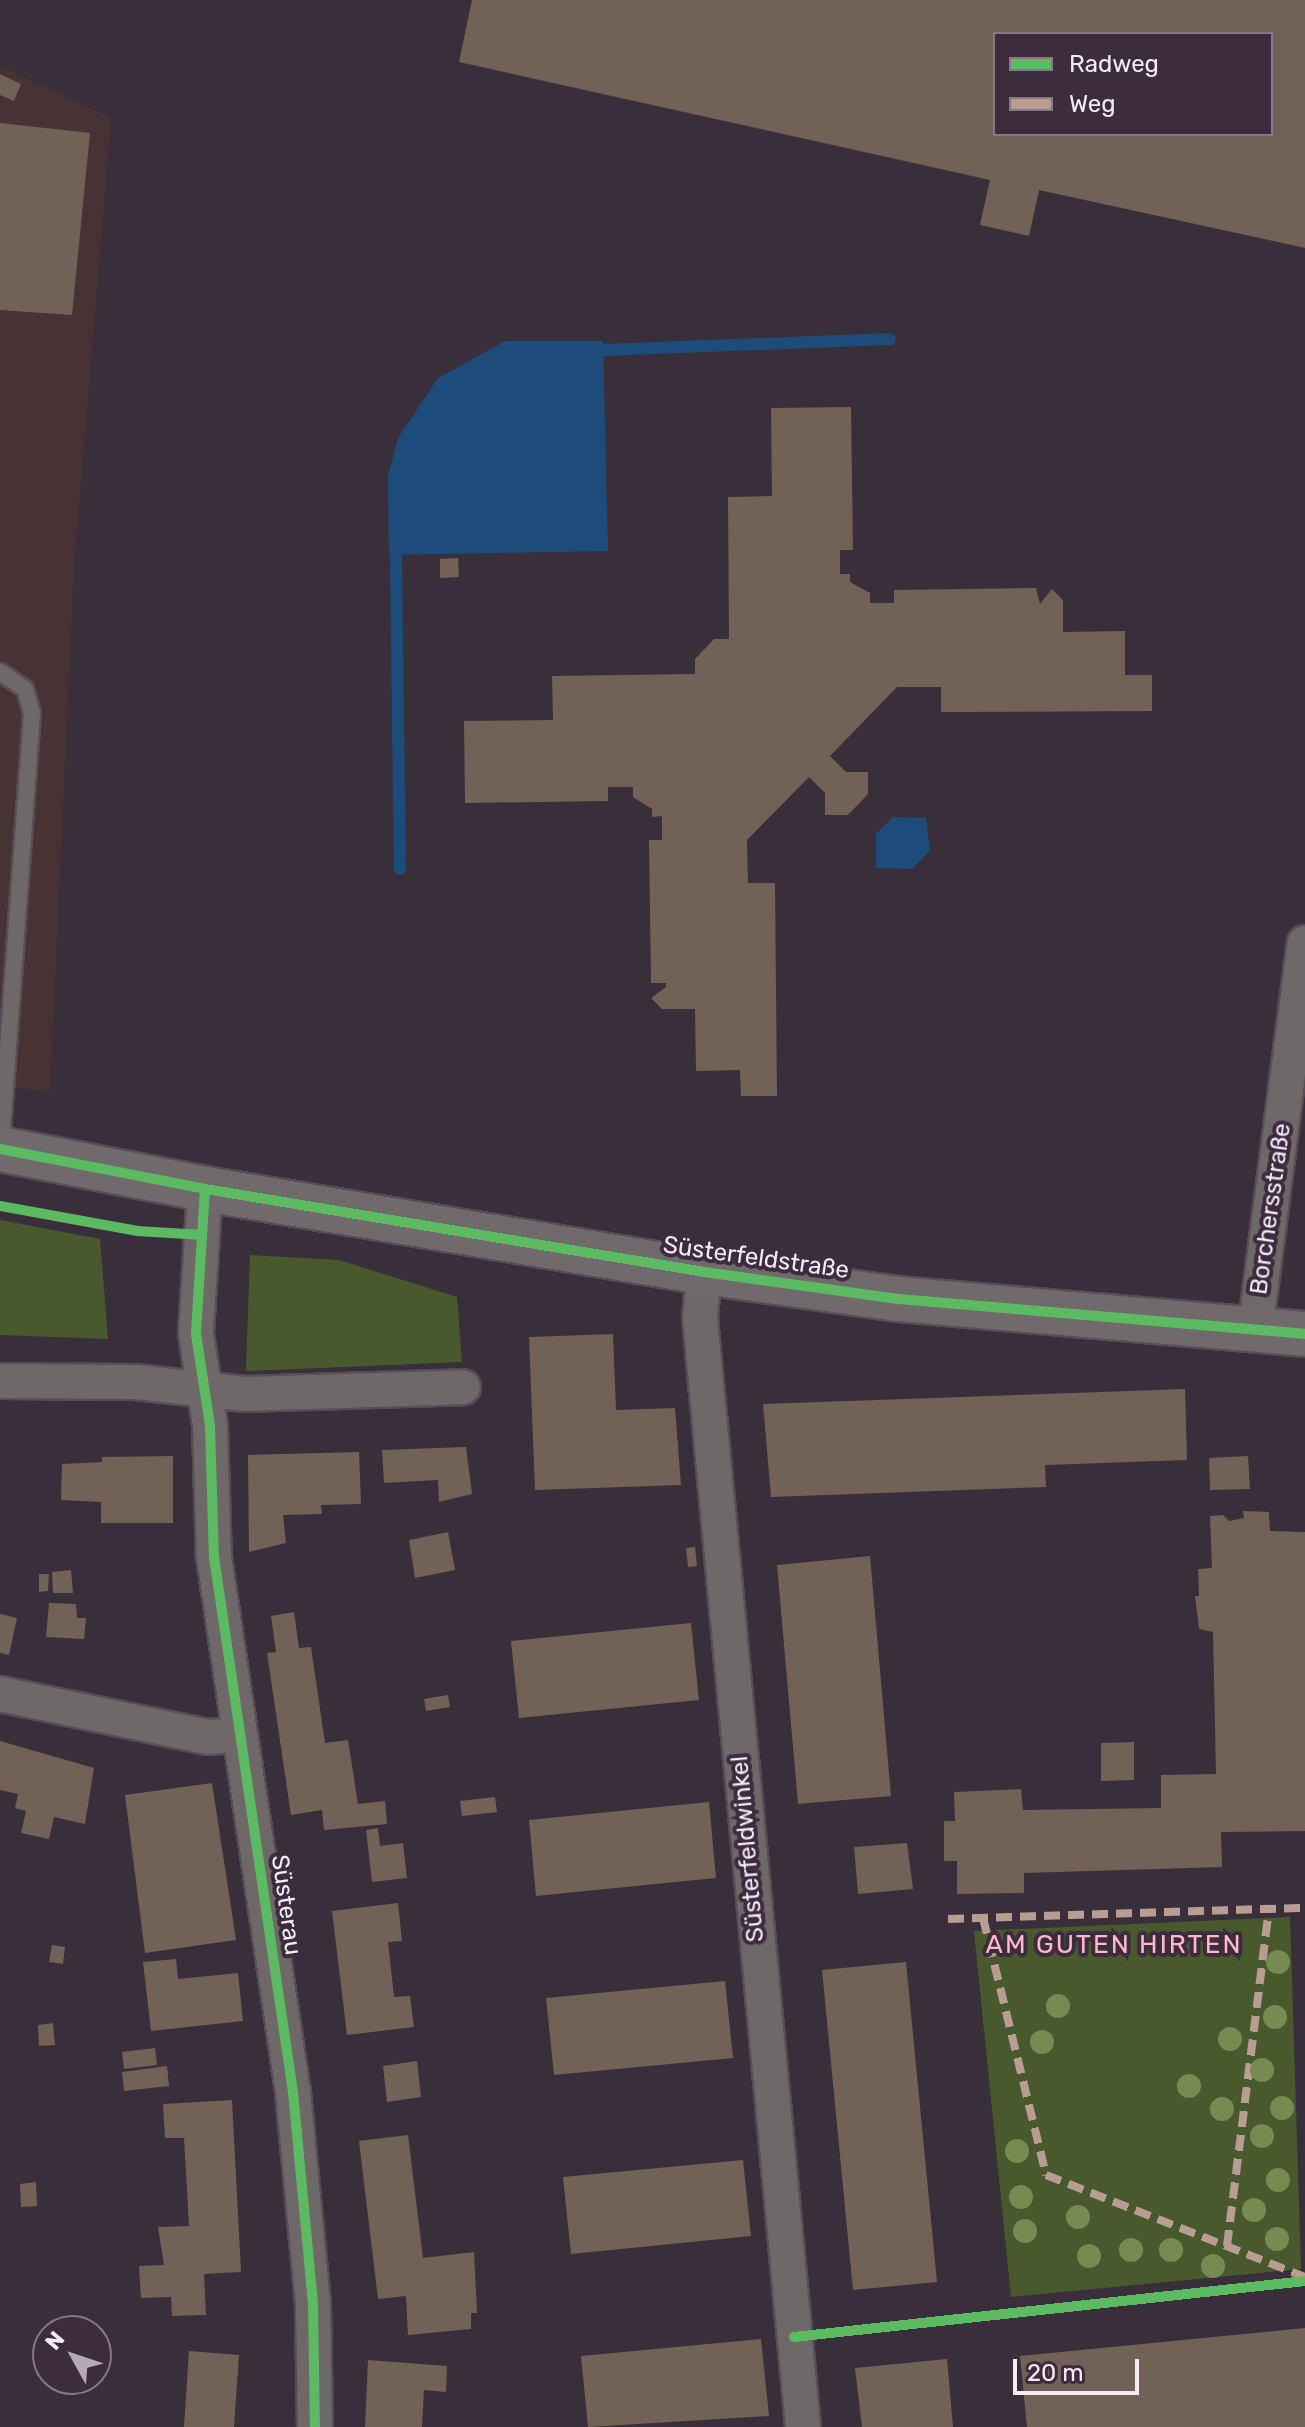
<!DOCTYPE html>
<meta charset="utf-8">
<style>
body{margin:0}
#map{position:relative;width:1305px;height:2427px;overflow:hidden;background:#392f3a;font-family:Rubik,sans-serif}
div>[style]{position:absolute}
[style*='--x']{left:calc(var(--x)*1px);top:calc(var(--y)*1px);width:calc(var(--w)*1px);rotate:calc(var(--a)*1deg)}
.education>*{inset:0;background:#473334}
.green>*{inset:0;background:#48592d}
.water>*{inset:0;background:#1d4c7a}
.stream>*{height:12px;margin:-6px;padding:0 6px;transform-origin:6px;border-radius:6px;background:#1d4c7a}
.building>*{inset:0;background:#716156}
.roads{filter:drop-shadow(2px 0 #564e57) drop-shadow(-2px 0 #564e57) drop-shadow(0 2px #564e57) drop-shadow(0 -2px #564e57)}
.lane>*{height:16px;margin:-8px;padding:0 8px;transform-origin:8px;border-radius:8px;background:#6e6869}
.street>*{height:34px;margin:-17px;padding:0 17px;transform-origin:17px;border-radius:17px;background:#6e6869}
.secondary>*{height:44px;margin:-22px;padding:0 22px;transform-origin:22px;border-radius:22px;background:#706a6c}
.quiet>*{height:8px;margin-top:-4px;transform-origin:0;background:repeating-linear-gradient(90deg,#b99d93 0 16px,transparent 0 24px)}
.cycleway>*{height:10px;margin:-5px;padding:0 5px;transform-origin:5px;border-radius:5px;background:#5cba63}
.trees>*{width:24px;height:24px;margin:-12px;border-radius:50%;background:#768b51}
span{translate:-50% -50%;white-space:nowrap;text-align:center;line-height:1.15;-webkit-text-stroke:8px #3d2b3e;paint-order:stroke}
.street-label{font-size:24px;color:#f6eaf7}
.neighbourhood-label{font-size:26px;color:#fdb9c7;letter-spacing:2px}
.legend{position:absolute;left:993px;top:32px;width:280px;height:104px;box-sizing:border-box;background:#3d2b3e;border:2px solid #877788;margin:0;padding:10px 14px;list-style:none;font-size:24px;color:#f6eaf7}
.legend li{display:flex;align-items:center;gap:16px;height:40px}
.legend b{width:40px;border:2px solid #877788}
.north{position:absolute;left:32px;top:2315px;width:80px;height:80px;box-sizing:border-box;background:#3d2b3e;border:2px solid #877788;border-radius:50%;rotate:310deg;font-size:22px;font-weight:700;line-height:32px;text-align:center;color:#f6eaf7}
.north::after{content:'';display:block;margin:auto;width:28px;height:36px;background:#b4a9b5;clip-path:polygon(50% 0,100% 100%,50% 72%,0 100%)}
.scale{position:absolute;left:1013px;top:2359px;width:126px;height:36px;box-sizing:border-box;border:4px solid #f6eaf7;border-top:0;padding-left:10px;font-size:24px;line-height:28px;white-space:nowrap;color:#f6eaf7;-webkit-text-stroke:6px #3d2b3e;paint-order:stroke}
</style>
<div id="map">
<div class="education">
<i style="clip-path:polygon(0 66px,111px 118px,74px 566px,50px 1092px,0 1086px)"></i>
</div>
<div class="green">
<i style="clip-path:polygon(0 1220px,100px 1239px,108px 1339px,0 1335px)"></i>
<i style="clip-path:polygon(250px 1255px,339px 1260px,457px 1297px,462px 1362px,246px 1371px)"></i>
<i style="clip-path:polygon(1290px 1917px,1301px 2269px,1011px 2297px,974px 1931px)"></i>
</div>
<div class="water">
<i style="clip-path:polygon(505px 341px,603px 341px,608px 551px,389px 555px,388px 476px,398px 438px,438px 378px)"></i>
<i style="clip-path:polygon(893px 817px,926px 818px,930px 851px,912px 869px,876px 868px,876px 834px)"></i>
</div>
<div class="stream">
<i style="--x:603;--y:350;--w:287;--a:-2.2"></i>
<i style="--x:396;--y:555;--w:314;--a:89.3"></i>
</div>
<div class="building">
<i style="clip-path:polygon(evenodd,472px 0,1305px 0,1305px 248px,1039px 190px,1029px 236px,980px 225px,990px 180px,459px 62px,472px 0,995px 34px,1271px 34px,1271px 134px,995px 134px,995px 34px)"></i>
<i style="clip-path:polygon(0 74px,21px 84px,14px 101px,0 95px)"></i>
<i style="clip-path:polygon(0 123px,90px 133px,72px 315px,0 310px)"></i>
<i style="clip-path:polygon(851px 407px,853px 550px,840px 550px,840px 574px,850px 574px,850px 582px,870px 593px,870px 603px,894px 603px,894px 590px,1036px 588px,1040px 604px,1052px 589px,1063px 600px,1063px 632px,1125px 631px,1125px 675px,1152px 675px,1152px 711px,941px 712px,941px 687px,897px 687px,830px 756px,846px 772px,868px 772px,868px 794px,848px 815px,825px 815px,825px 793px,809px 777px,747px 840px,748px 883px,775px 883px,777px 1096px,741px 1096px,740px 1070px,696px 1071px,695px 1009px,662px 1009px,651px 998px,666px 987px,666px 983px,651px 983px,649px 840px,662px 840px,662px 816px,652px 817px,652px 809px,633px 797px,633px 787px,608px 787px,608px 801px,465px 803px,464px 721px,553px 720px,552px 676px,695px 674px,695px 659px,714px 639px,729px 639px,728px 497px,772px 496px,771px 408px)"></i>
<i style="clip-path:polygon(458px 558px,459px 577px,440px 578px,440px 559px)"></i>
<i style="clip-path:polygon(613px 1334px,616px 1410px,675px 1408px,681px 1485px,535px 1490px,529px 1337px)"></i>
<i style="clip-path:polygon(1185px 1389px,1187px 1460px,1045px 1465px,1046px 1487px,771px 1497px,763px 1404px)"></i>
<i style="clip-path:polygon(466px 1447px,472px 1494px,439px 1502px,438px 1480px,384px 1483px,382px 1450px)"></i>
<i style="clip-path:polygon(359px 1452px,361px 1504px,321px 1505px,322px 1514px,283px 1515px,286px 1543px,249px 1552px,248px 1455px)"></i>
<i style="clip-path:polygon(173px 1456px,173px 1523px,101px 1523px,101px 1502px,61px 1500px,62px 1464px,102px 1462px,102px 1457px)"></i>
<i style="clip-path:polygon(1248px 1456px,1250px 1489px,1210px 1490px,1209px 1458px)"></i>
<i style="clip-path:polygon(1243px 1511px,1269px 1512px,1270px 1531px,1305px 1532px,1305px 1831px,1221px 1832px,1222px 1867px,1024px 1873px,1024px 1893px,957px 1894px,957px 1861px,944px 1861px,944px 1821px,955px 1821px,954px 1792px,1021px 1789px,1023px 1810px,1161px 1808px,1161px 1775px,1216px 1774px,1213px 1632px,1199px 1629px,1195px 1596px,1199px 1596px,1198px 1569px,1212px 1568px,1210px 1516px,1223px 1515px,1229px 1521px,1244px 1518px)"></i>
<i style="clip-path:polygon(448px 1532px,455px 1570px,415px 1578px,409px 1540px)"></i>
<i style="clip-path:polygon(695px 1547px,697px 1566px,688px 1567px,686px 1548px)"></i>
<i style="clip-path:polygon(870px 1556px,891px 1796px,798px 1804px,777px 1565px)"></i>
<i style="clip-path:polygon(71px 1570px,73px 1593px,53px 1593px,52px 1572px)"></i>
<i style="clip-path:polygon(39px 1574px,49px 1574px,48px 1591px,39px 1592px)"></i>
<i style="clip-path:polygon(49px 1603px,76px 1604px,77px 1618px,86px 1618px,84px 1639px,46px 1637px)"></i>
<i style="clip-path:polygon(294px 1612px,299px 1648px,311px 1647px,325px 1743px,348px 1740px,358px 1804px,385px 1801px,387px 1824px,324px 1830px,322px 1810px,291px 1815px,267px 1653px,276px 1652px,271px 1616px)"></i>
<i style="clip-path:polygon(0 1614px,17px 1618px,9px 1655px,0 1653px)"></i>
<i style="clip-path:polygon(691px 1623px,699px 1700px,519px 1718px,511px 1641px)"></i>
<i style="clip-path:polygon(448px 1695px,450px 1707px,426px 1711px,424px 1699px)"></i>
<i style="clip-path:polygon(0 1741px,94px 1768px,85px 1824px,54px 1817px,49px 1839px,21px 1833px,26px 1811px,15px 1808px,18px 1794px,0 1790px)"></i>
<i style="clip-path:polygon(1134px 1742px,1134px 1780px,1101px 1781px,1101px 1743px)"></i>
<i style="clip-path:polygon(212px 1783px,236px 1940px,145px 1953px,125px 1795px)"></i>
<i style="clip-path:polygon(495px 1797px,497px 1812px,462px 1816px,460px 1801px)"></i>
<i style="clip-path:polygon(709px 1802px,716px 1878px,536px 1896px,529px 1820px)"></i>
<i style="clip-path:polygon(378px 1828px,380px 1846px,403px 1843px,407px 1878px,372px 1882px,366px 1830px)"></i>
<i style="clip-path:polygon(907px 1843px,913px 1889px,858px 1894px,854px 1847px)"></i>
<i style="clip-path:polygon(398px 1903px,402px 1941px,388px 1942px,394px 1997px,410px 1996px,414px 2027px,347px 2035px,332px 1911px)"></i>
<i style="clip-path:polygon(52px 1945px,65px 1947px,63px 1964px,49px 1962px)"></i>
<i style="clip-path:polygon(176px 1959px,178px 1979px,238px 1973px,243px 2021px,151px 2031px,143px 1962px)"></i>
<i style="clip-path:polygon(906px 1962px,937px 2282px,853px 2290px,822px 1970px)"></i>
<i style="clip-path:polygon(725px 1981px,733px 2058px,554px 2075px,546px 1998px)"></i>
<i style="clip-path:polygon(53px 2023px,55px 2045px,39px 2046px,38px 2025px)"></i>
<i style="clip-path:polygon(155px 2048px,157px 2065px,124px 2069px,122px 2052px)"></i>
<i style="clip-path:polygon(417px 2061px,421px 2097px,387px 2102px,383px 2066px)"></i>
<i style="clip-path:polygon(167px 2066px,169px 2086px,124px 2091px,122px 2072px)"></i>
<i style="clip-path:polygon(232px 2100px,241px 2272px,204px 2274px,206px 2315px,172px 2316px,171px 2297px,141px 2298px,139px 2266px,164px 2265px,158px 2227px,189px 2226px,184px 2138px,165px 2138px,163px 2104px)"></i>
<i style="clip-path:polygon(408px 2135px,423px 2258px,474px 2252px,477px 2313px,471px 2313px,471px 2329px,408px 2335px,406px 2296px,378px 2299px,359px 2141px)"></i>
<i style="clip-path:polygon(743px 2160px,751px 2236px,571px 2254px,563px 2177px)"></i>
<i style="clip-path:polygon(36px 2182px,37px 2206px,21px 2207px,20px 2184px)"></i>
<i style="clip-path:polygon(1305px 2328px,1305px 2427px,1027px 2427px,1020px 2356px)"></i>
<i style="clip-path:polygon(761px 2339px,769px 2416px,588px 2427px,581px 2356px)"></i>
<i style="clip-path:polygon(189px 2351px,239px 2355px,234px 2427px,184px 2427px)"></i>
<i style="clip-path:polygon(947px 2359px,953px 2427px,862px 2427px,855px 2368px)"></i>
<i style="clip-path:polygon(368px 2360px,447px 2366px,446px 2392px,424px 2390px,422px 2427px,365px 2427px)"></i>
</div>
<div class="roads">
<div class="lane">
<i style="--x:0;--y:672;--w:30;--a:34"></i>
<i style="--x:25;--y:689;--w:25;--a:74"></i>
<i style="--x:32;--y:713;--w:435;--a:94.1"></i>
</div>
<div class="street">
<i style="--x:205;--y:1189;--w:145;--a:93.6"></i>
<i style="--x:196;--y:1334;--w:93;--a:81.3"></i>
<i style="--x:210;--y:1426;--w:131;--a:88.3"></i>
<i style="--x:214;--y:1557;--w:541;--a:81.6"></i>
<i style="--x:293;--y:2092;--w:213;--a:84.6"></i>
<i style="--x:313;--y:2304;--w:123;--a:89.1"></i>
<i style="--x:704;--y:1272;--w:46;--a:95"></i>
<i style="--x:700;--y:1318;--w:1114;--a:84.69"></i>
<i style="--x:1255;--y:1331;--w:391;--a:-82.7"></i>
<i style="--x:0;--y:1381;--w:135;--a:0.4"></i>
<i style="--x:135;--y:1382;--w:111;--a:6.2"></i>
<i style="--x:245;--y:1394;--w:218;--a:-1.8"></i>
<i style="--x:0;--y:1694;--w:212;--a:11.7"></i>
<i style="--x:208;--y:1737;--w:32;--a:-4"></i>
</div>
<div class="secondary">
<i style="--x:0;--y:1149;--w:209;--a:11"></i>
<i style="--x:205;--y:1189;--w:506;--a:9.44"></i>
<i style="--x:704;--y:1272;--w:196;--a:7.9"></i>
<i style="--x:898;--y:1299;--w:409;--a:4.9"></i>
</div>
</div>
<div class="quiet">
<i style="--x:983;--y:1918;--w:265;--a:76.2"></i>
<i style="--x:1046;--y:2175;--w:278;--a:21.5"></i>
<i style="--x:948;--y:1919;--w:357;--a:-1.8"></i>
<i style="--x:1227;--y:2246;--w:338;--a:-82.9"></i>
</div>
<div class="cycleway">
<i style="--x:0;--y:1149;--w:209;--a:11"></i>
<i style="--x:205;--y:1189;--w:506;--a:9.44"></i>
<i style="--x:704;--y:1272;--w:196;--a:7.9"></i>
<i style="--x:898;--y:1299;--w:409;--a:4.9"></i>
<i style="--x:205;--y:1189;--w:145;--a:93.6"></i>
<i style="--x:196;--y:1334;--w:93;--a:81.3"></i>
<i style="--x:210;--y:1426;--w:131;--a:88.3"></i>
<i style="--x:214;--y:1557;--w:541;--a:81.6"></i>
<i style="--x:293;--y:2092;--w:213;--a:84.6"></i>
<i style="--x:313;--y:2304;--w:123;--a:89.1"></i>
<i style="--x:0;--y:1206;--w:140;--a:10.3"></i>
<i style="--x:138;--y:1231;--w:64;--a:3.6"></i>
<i style="--x:794;--y:2337;--w:514;--a:-6.25"></i>
</div>
<div class="trees">
<i style="left:1278px;top:1962px"></i>
<i style="left:1058px;top:2006px"></i>
<i style="left:1275px;top:2017px"></i>
<i style="left:1230px;top:2039px"></i>
<i style="left:1042px;top:2042px"></i>
<i style="left:1262px;top:2070px"></i>
<i style="left:1189px;top:2086px"></i>
<i style="left:1282px;top:2108px"></i>
<i style="left:1222px;top:2109px"></i>
<i style="left:1262px;top:2136px"></i>
<i style="left:1017px;top:2151px"></i>
<i style="left:1278px;top:2180px"></i>
<i style="left:1021px;top:2197px"></i>
<i style="left:1254px;top:2210px"></i>
<i style="left:1078px;top:2217px"></i>
<i style="left:1025px;top:2231px"></i>
<i style="left:1277px;top:2239px"></i>
<i style="left:1131px;top:2250px"></i>
<i style="left:1171px;top:2250px"></i>
<i style="left:1089px;top:2256px"></i>
<i style="left:1213px;top:2266px"></i>
</div>
<div class="street-label">
<span style="left:1271px;top:1209px;rotate:-82deg">Borchersstraße</span>
<span style="left:756px;top:1258px;rotate:8deg">Süsterfeldstraße</span>
<span style="left:748px;top:1849px;rotate:-95deg">Süsterfeldwinkel</span>
<span style="left:286px;top:1905px;rotate:82deg">Süsterau</span>
</div>
<div class="neighbourhood-label">
<span style="left:1114px;top:1945px">AM GUTEN HIRTEN</span>
</div>
<ul class="legend">
<li><b style="height:10px;background:#5cba63"></b>Radweg</li>
<li><b style="height:10px;background:#b99d93"></b>Weg</li>
</ul>
<div class="north">N</div>
<div class="scale">20 m</div>
</div>
